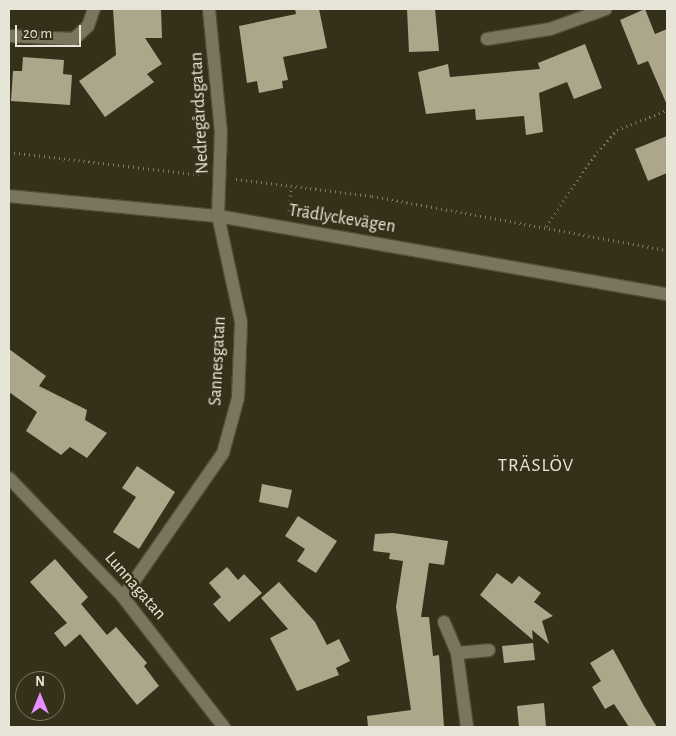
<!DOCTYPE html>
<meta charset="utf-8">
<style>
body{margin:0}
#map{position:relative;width:676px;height:736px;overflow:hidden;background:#353019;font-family:"Alegreya Sans",sans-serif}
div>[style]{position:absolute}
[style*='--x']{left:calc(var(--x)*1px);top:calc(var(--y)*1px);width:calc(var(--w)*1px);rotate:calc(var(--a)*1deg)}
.building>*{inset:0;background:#aca68b}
.path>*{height:3px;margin-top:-1.5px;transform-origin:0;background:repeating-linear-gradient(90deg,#807c69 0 1px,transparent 0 5px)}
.roads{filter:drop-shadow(1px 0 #514d37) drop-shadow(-1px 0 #514d37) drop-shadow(0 1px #514d37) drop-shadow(0 -1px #514d37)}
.minor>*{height:12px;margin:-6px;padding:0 6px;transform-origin:6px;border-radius:6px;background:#7a755d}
span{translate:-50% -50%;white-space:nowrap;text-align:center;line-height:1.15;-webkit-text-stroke:5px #353019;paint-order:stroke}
.street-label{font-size:18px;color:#e7e5d7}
.neighbourhood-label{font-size:19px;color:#e7e5d7;letter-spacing:1px}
.frame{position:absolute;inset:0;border:10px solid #e7e5d7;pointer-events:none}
.north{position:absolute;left:15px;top:671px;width:50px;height:50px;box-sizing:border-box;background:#353019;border:1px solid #7c7865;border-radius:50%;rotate:0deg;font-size:14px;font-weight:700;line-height:20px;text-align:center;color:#e7e5d7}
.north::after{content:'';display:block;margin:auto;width:18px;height:22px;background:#e98efe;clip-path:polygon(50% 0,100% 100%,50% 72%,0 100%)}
.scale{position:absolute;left:15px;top:25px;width:66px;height:22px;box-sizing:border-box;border:2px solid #e7e5d7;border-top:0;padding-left:6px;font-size:15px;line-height:18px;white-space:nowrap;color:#e7e5d7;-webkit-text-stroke:4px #353019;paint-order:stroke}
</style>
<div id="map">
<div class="building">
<i style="clip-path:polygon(113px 9px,161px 9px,162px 38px,145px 38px,162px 64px,147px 74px,154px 82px,105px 117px,79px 81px,116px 55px)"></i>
<i style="clip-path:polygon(295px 9px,319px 9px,327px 48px,283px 57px,288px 80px,282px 81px,283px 88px,259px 93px,257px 81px,247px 83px,239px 26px,296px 14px)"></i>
<i style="clip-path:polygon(407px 9px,435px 9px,439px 51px,409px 52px)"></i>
<i style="clip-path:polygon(645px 9px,655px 34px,667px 29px,667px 105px,648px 61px,638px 65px,620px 20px)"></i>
<i style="clip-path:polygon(585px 44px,602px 88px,574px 99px,567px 82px,539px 93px,543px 132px,526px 135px,524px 116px,476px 120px,475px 109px,426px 114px,418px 72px,448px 64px,450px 77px,540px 69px,538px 63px)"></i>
<i style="clip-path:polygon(23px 57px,64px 60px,63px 74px,72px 75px,70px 105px,11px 101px,13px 71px,22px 71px)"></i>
<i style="clip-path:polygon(667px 136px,667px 173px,648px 181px,635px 149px)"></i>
<i style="clip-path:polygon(9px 349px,46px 376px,39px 386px,87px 410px,85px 420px,107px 433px,87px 458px,70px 447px,61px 455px,26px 431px,37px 412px,9px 392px)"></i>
<i style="clip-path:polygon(137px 466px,175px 492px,139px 549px,113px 532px,136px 497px,122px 488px)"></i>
<i style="clip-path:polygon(262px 484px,292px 490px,288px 508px,259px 502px)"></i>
<i style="clip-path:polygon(298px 516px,337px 541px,316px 573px,297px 561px,305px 549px,285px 536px)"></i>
<i style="clip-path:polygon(393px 533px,448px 541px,444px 565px,429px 563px,421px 617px,429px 617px,433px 656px,439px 655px,444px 727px,368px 727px,367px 716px,411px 710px,396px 607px,403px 561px,389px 559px,390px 553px,373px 551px,375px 534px)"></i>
<i style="clip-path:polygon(55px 559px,88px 597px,81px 604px,107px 635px,116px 627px,147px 663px,144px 666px,159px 686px,137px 705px,80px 634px,65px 647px,54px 633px,67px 623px,30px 582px)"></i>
<i style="clip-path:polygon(227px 567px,238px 580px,244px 574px,262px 593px,229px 622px,213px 604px,221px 597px,209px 583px)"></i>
<i style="clip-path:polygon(497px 573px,512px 584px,519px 576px,541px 593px,534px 602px,553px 616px,542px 621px,549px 644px,532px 630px,533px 640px,480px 595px)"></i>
<i style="clip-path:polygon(279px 582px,315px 622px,327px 645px,339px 639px,350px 661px,336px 668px,339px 675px,297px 691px,270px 638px,288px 629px,261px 598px)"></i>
<i style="clip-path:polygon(533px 643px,535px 660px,504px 663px,502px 646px)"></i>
<i style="clip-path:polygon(613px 649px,644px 706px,657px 727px,629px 727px,614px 704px,605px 709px,592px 687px,601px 681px,590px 663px)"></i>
<i style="clip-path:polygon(544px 703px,546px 727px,519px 727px,517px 706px)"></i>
</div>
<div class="path">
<i style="--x:9;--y:152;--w:195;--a:6.8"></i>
<i style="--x:236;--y:179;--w:137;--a:7.1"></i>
<i style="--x:372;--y:196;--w:300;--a:10.4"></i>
<i style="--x:289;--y:211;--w:24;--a:-85"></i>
<i style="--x:546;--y:226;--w:90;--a:-55.4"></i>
<i style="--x:597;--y:152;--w:30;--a:-48"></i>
<i style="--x:617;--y:130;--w:54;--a:-21.8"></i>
</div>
<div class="roads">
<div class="minor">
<i style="--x:9;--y:36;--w:65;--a:2.6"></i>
<i style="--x:74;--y:39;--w:19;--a:-43"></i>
<i style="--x:88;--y:26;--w:18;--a:-71"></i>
<i style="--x:487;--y:39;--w:64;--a:-9"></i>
<i style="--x:550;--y:29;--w:59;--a:-19.7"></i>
<i style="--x:9;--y:196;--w:210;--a:5.5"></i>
<i style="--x:218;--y:216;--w:456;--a:9.9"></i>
<i style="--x:9;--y:478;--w:165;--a:46.2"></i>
<i style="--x:123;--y:597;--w:165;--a:52.2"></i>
<i style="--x:123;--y:597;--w:175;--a:-55.2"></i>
<i style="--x:223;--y:453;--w:57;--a:-74.7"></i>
<i style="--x:238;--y:398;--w:76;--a:-87.7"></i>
<i style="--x:241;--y:322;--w:108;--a:-102.2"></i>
<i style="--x:218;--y:216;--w:84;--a:-88"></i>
<i style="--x:221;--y:132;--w:124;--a:-95.6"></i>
<i style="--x:444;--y:622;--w:34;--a:67"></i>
<i style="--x:457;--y:653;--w:75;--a:82.3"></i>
<i style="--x:457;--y:653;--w:32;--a:-5"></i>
</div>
</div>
<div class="street-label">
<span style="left:200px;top:113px;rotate:-93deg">Nedregårdsgatan</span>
<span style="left:342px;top:219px;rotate:9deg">Trädlyckevägen</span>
<span style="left:218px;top:361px;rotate:-87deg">Sannesgatan</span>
<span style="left:135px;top:586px;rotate:49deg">Lunnagatan</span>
</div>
<div class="neighbourhood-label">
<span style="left:536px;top:466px">TRÄSLÖV</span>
</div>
<div class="frame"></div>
<div class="north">N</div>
<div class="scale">20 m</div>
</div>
